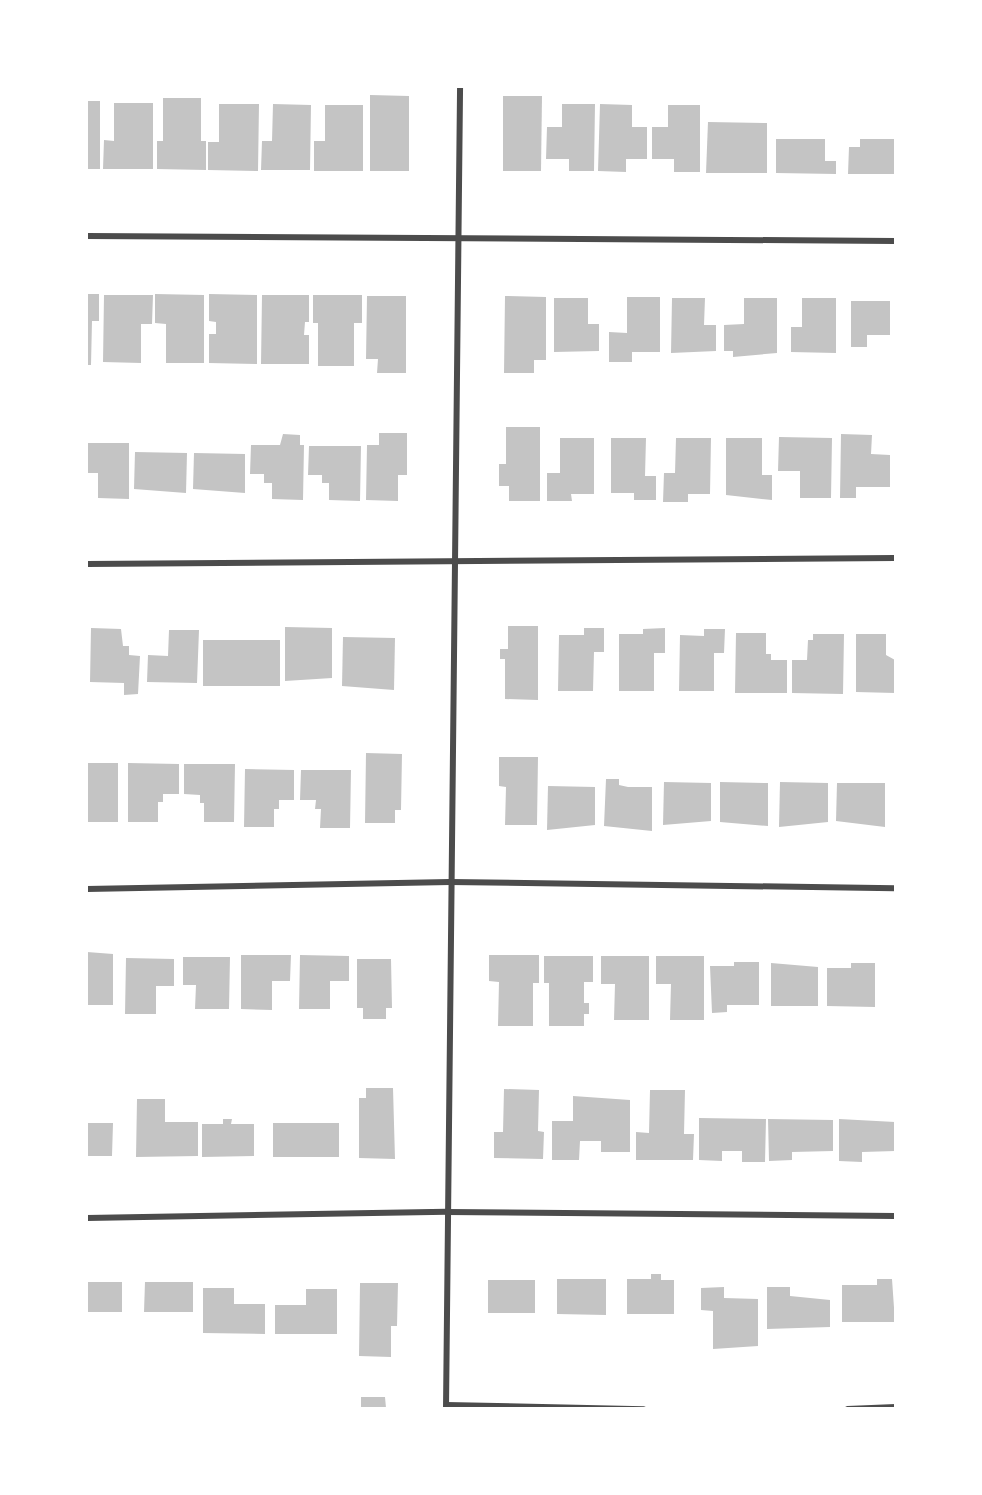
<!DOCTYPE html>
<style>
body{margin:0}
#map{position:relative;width:982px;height:1495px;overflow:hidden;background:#fff;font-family:"DejaVu Sans",sans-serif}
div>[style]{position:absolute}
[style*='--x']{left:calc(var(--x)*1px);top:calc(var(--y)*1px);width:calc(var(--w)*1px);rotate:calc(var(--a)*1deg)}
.building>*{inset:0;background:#c4c4c4}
.service>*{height:4.5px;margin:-2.25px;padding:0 2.25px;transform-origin:2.25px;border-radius:2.25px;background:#4c4c4c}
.minor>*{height:6px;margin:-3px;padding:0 3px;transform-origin:3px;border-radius:3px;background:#4c4c4c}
span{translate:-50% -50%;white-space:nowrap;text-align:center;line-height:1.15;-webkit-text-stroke:4.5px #fff;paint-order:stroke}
.frame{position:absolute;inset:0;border:88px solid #fff;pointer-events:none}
</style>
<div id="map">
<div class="building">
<i style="clip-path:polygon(370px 95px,409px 96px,409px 171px,370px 171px)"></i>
<i style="clip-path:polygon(503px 96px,542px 96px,541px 171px,503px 171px)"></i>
<i style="clip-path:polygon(163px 98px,201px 98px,201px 141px,206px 141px,206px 170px,157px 169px,157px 141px,163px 141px)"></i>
<i style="clip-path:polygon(87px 101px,100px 101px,100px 169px,87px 169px)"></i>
<i style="clip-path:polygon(114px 103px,153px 103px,153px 169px,103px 169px,104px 140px,114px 141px)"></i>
<i style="clip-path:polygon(219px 104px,259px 104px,258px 171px,208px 170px,208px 142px,219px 142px)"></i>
<i style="clip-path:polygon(273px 104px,311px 105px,310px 170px,261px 170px,262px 141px,272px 141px)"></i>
<i style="clip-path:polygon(562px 104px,595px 104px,594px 171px,569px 171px,569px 159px,546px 159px,547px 127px,562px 127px)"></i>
<i style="clip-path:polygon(600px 104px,632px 105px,632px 127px,647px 127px,647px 159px,626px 159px,626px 172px,598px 171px)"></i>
<i style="clip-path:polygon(325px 105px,363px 105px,363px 171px,314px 171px,314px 141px,325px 141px)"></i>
<i style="clip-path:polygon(668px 105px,700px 105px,700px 172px,674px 172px,674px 159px,652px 159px,652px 127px,668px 127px)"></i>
<i style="clip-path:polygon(708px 122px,767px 123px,767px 173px,706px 173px)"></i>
<i style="clip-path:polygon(776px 139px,825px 139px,825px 161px,836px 161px,836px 174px,776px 173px)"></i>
<i style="clip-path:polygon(860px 139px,895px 139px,895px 174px,848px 174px,849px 147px,860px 147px)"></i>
<i style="clip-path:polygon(87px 294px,99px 294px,99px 321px,92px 321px,91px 365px,87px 365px)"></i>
<i style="clip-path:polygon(155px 294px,204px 295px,204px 363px,166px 363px,166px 324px,155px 323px)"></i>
<i style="clip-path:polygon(209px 294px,257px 295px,257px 364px,209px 363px,209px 334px,216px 334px,216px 322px,209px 321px)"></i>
<i style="clip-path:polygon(104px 295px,153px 295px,152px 324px,141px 324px,141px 363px,103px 362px)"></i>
<i style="clip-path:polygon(262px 295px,309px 295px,309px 322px,305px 322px,304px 335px,309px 335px,309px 364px,261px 364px)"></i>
<i style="clip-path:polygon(313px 295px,362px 295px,362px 323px,354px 323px,354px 366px,318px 366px,318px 323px,313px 323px)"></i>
<i style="clip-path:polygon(367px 296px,406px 296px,406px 373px,377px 373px,378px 359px,366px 359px)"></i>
<i style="clip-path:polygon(505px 296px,546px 297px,546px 360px,534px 360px,534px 373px,504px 373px)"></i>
<i style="clip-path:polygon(627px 297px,660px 297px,660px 352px,632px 352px,632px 362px,609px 362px,609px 332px,627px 333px)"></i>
<i style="clip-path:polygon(554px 298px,588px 298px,588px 324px,599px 324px,599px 351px,554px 352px)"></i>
<i style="clip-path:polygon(672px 298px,705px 298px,704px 325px,716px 325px,716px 351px,671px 353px)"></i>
<i style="clip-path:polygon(744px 298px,777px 298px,777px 353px,733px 357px,733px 351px,724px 351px,724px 325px,744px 324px)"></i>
<i style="clip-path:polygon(802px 298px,836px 298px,836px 353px,791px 352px,791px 327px,802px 327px)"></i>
<i style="clip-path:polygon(851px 301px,890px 301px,890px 335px,867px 335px,867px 347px,851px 347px)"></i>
<i style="clip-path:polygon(506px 427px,540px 427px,540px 501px,509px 501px,509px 486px,499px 486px,499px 464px,506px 464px)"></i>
<i style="clip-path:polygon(379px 433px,407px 433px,407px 475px,398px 475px,398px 501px,366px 500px,367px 445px,379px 445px)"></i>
<i style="clip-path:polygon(283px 434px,300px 435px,300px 445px,304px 445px,303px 500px,272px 499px,272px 483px,264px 483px,264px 474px,250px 474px,251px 445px,280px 445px)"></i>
<i style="clip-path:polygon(841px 434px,872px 435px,871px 454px,890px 455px,890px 487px,856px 487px,856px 498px,840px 498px)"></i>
<i style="clip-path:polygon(779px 437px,832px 438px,831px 498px,800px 498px,800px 471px,778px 471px)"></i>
<i style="clip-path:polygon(560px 438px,594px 438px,594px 494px,571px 494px,572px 501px,547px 501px,547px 473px,560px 473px)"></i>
<i style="clip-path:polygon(611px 438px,646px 438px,645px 476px,656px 476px,656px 500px,634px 500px,634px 493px,611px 493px)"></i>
<i style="clip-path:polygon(676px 438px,711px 438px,710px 494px,688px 494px,688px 502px,663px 502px,664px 473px,675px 473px)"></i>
<i style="clip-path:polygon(726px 438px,762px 438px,762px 475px,772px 475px,772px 500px,726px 495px)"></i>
<i style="clip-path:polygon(87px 443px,129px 443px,129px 499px,98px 498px,98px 473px,87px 473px)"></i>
<i style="clip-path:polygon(309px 446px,361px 446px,360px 501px,329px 500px,329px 483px,322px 483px,322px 475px,308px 475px)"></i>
<i style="clip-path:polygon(135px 452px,187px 453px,186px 493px,134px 489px)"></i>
<i style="clip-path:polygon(194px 453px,245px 454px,245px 493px,193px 489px)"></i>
<i style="clip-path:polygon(508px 626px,538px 626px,538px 700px,505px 699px,505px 659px,500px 659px,500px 649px,508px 649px)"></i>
<i style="clip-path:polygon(285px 627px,332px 628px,332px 678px,285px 681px)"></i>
<i style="clip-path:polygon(91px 628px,121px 629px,123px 646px,129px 646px,129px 655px,140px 656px,138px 694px,124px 695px,124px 683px,90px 682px)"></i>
<i style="clip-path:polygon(584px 628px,604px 628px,604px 652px,594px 652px,593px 691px,558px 691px,559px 635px,584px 635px)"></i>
<i style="clip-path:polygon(665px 628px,665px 653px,654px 653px,654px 691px,619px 691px,619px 634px,643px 634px,643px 629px)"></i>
<i style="clip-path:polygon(704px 629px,725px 629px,724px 653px,714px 653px,714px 691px,679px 691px,680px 635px,704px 636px)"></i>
<i style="clip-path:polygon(169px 630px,199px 630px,197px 683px,147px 682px,148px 655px,168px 656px)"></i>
<i style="clip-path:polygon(736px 633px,766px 633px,766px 654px,771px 654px,771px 660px,787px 660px,787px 693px,735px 693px)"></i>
<i style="clip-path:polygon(813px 634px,844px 634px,843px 694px,792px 693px,792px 660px,807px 660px,808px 640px,813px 640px)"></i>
<i style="clip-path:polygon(856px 634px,886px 634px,886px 655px,895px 660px,895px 693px,856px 692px)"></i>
<i style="clip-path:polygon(343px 637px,395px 638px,394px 690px,342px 686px)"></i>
<i style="clip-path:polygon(203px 640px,280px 640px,280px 686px,203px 686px)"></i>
<i style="clip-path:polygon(366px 753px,402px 754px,401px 810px,395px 810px,395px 823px,365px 823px)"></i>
<i style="clip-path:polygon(499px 757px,538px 757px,537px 825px,505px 825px,506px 787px,499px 786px)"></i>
<i style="clip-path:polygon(87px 763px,118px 763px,118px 822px,88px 822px)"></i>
<i style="clip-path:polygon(128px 763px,179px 764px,179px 794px,163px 794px,163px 802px,158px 802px,158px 822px,128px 822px)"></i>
<i style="clip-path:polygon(184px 764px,235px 764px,234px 822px,204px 822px,204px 803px,200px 803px,200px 795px,184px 794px)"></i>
<i style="clip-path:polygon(245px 769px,294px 770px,294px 800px,279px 800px,279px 809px,274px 809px,274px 827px,244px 827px)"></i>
<i style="clip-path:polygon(301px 770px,351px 770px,350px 828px,320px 828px,321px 809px,315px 809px,316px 800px,300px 800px)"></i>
<i style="clip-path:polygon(606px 779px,619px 779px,619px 785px,628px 787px,652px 787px,652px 831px,604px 826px)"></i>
<i style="clip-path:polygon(664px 782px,711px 783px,711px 821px,663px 825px)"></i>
<i style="clip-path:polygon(720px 782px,768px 783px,768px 826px,720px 822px)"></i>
<i style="clip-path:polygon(780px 782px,828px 783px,828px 822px,779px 827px)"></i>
<i style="clip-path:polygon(837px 783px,885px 783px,885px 827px,836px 821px)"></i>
<i style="clip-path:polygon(548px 786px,595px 787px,595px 825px,547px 830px)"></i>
<i style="clip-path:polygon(87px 952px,113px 954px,113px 1005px,87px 1005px)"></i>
<i style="clip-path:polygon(241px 955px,291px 955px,290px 981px,272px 981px,272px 1010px,241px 1009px)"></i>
<i style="clip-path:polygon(300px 955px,349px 956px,349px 981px,330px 981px,330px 1009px,299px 1009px)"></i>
<i style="clip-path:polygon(489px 955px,539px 955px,539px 983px,533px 983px,533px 1026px,498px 1026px,499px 982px,489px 981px)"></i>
<i style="clip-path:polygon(544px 956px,593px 956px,593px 982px,584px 982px,584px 1003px,589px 1003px,589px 1014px,584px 1014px,584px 1026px,549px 1026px,549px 983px,544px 983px)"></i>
<i style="clip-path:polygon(601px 956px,649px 956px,649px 1020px,614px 1020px,615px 984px,601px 984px)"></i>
<i style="clip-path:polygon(656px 956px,704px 956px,704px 1020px,670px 1020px,671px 984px,656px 984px)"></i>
<i style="clip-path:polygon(183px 957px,230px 957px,229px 1009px,195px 1009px,196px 985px,183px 985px)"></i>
<i style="clip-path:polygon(126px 958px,174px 959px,174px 986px,156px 986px,156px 1014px,125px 1014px)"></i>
<i style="clip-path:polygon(357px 959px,391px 959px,392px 1008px,386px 1008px,386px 1019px,363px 1019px,363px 1008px,357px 1008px)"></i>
<i style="clip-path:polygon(734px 962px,759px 962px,759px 1005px,727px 1005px,727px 1012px,712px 1013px,710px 966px,734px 966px)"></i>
<i style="clip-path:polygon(771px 963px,818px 967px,818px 1006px,771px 1006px)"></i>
<i style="clip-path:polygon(851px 963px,875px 963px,875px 1007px,827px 1006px,827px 968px,851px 968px)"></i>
<i style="clip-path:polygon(366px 1088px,393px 1088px,395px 1159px,359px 1158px,359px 1098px,366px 1098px)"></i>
<i style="clip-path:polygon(504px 1089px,539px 1090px,538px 1131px,544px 1132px,543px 1159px,494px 1158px,494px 1132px,503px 1132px)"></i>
<i style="clip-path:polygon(650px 1090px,685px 1090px,684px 1134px,694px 1134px,693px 1160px,636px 1160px,636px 1132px,649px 1133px)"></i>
<i style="clip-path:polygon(573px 1096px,630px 1100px,630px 1152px,601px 1152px,601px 1141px,580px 1141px,579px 1160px,552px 1160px,552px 1121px,573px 1121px)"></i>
<i style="clip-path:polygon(137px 1099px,165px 1099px,165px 1122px,198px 1122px,198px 1156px,136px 1157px)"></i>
<i style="clip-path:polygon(699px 1118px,766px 1119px,765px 1162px,742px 1162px,742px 1151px,722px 1151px,722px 1161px,699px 1160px)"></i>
<i style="clip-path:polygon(223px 1119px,232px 1119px,231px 1124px,254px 1124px,254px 1156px,202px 1157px,202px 1124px,223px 1124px)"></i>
<i style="clip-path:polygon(768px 1119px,833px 1120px,833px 1151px,792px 1152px,792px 1160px,769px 1161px)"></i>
<i style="clip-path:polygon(839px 1119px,895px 1122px,895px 1151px,862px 1152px,862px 1162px,839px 1161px)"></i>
<i style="clip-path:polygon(87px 1123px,113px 1123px,112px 1156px,87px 1156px)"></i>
<i style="clip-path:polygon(273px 1123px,339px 1123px,339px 1157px,273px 1157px)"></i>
<i style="clip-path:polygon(651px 1274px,661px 1274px,661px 1280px,674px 1280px,674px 1314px,627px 1314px,627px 1279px,651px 1279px)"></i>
<i style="clip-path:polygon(557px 1279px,606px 1279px,606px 1315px,557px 1314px)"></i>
<i style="clip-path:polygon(877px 1279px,892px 1279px,895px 1322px,842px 1322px,842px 1285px,877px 1285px)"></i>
<i style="clip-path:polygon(488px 1280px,535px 1280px,535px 1313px,488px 1313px)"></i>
<i style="clip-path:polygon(87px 1282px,122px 1282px,122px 1312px,87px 1312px)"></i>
<i style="clip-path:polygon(145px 1282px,193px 1282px,193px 1312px,144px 1312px)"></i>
<i style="clip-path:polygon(360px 1283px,398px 1283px,397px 1326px,391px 1326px,391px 1357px,359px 1356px)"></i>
<i style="clip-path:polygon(724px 1287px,724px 1298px,758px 1299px,758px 1346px,713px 1349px,713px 1311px,701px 1310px,701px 1288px)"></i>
<i style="clip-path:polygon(767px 1287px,790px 1287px,790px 1296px,830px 1300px,830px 1327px,767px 1329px)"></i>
<i style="clip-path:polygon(203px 1288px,234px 1288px,234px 1304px,265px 1304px,265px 1334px,203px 1333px)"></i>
<i style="clip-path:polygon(306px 1289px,337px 1289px,337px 1334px,275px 1334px,275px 1305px,306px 1305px)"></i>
<i style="clip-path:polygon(361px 1397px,385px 1397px,386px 1408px,361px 1408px)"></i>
</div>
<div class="service">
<i style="--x:446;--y:1404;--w:197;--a:1.2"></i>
<i style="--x:847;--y:1408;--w:48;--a:-2.4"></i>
</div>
<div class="minor">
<i style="--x:87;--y:236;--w:808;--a:0.35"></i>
<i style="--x:87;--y:564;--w:808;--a:-0.43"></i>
<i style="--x:87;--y:889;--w:363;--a:-1.1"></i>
<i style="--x:450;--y:882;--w:445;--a:0.8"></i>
<i style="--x:87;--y:1218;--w:360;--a:-1"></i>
<i style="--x:447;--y:1212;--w:448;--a:0.5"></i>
<i style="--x:446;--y:1408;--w:1321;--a:-89.39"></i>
</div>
<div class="frame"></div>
</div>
